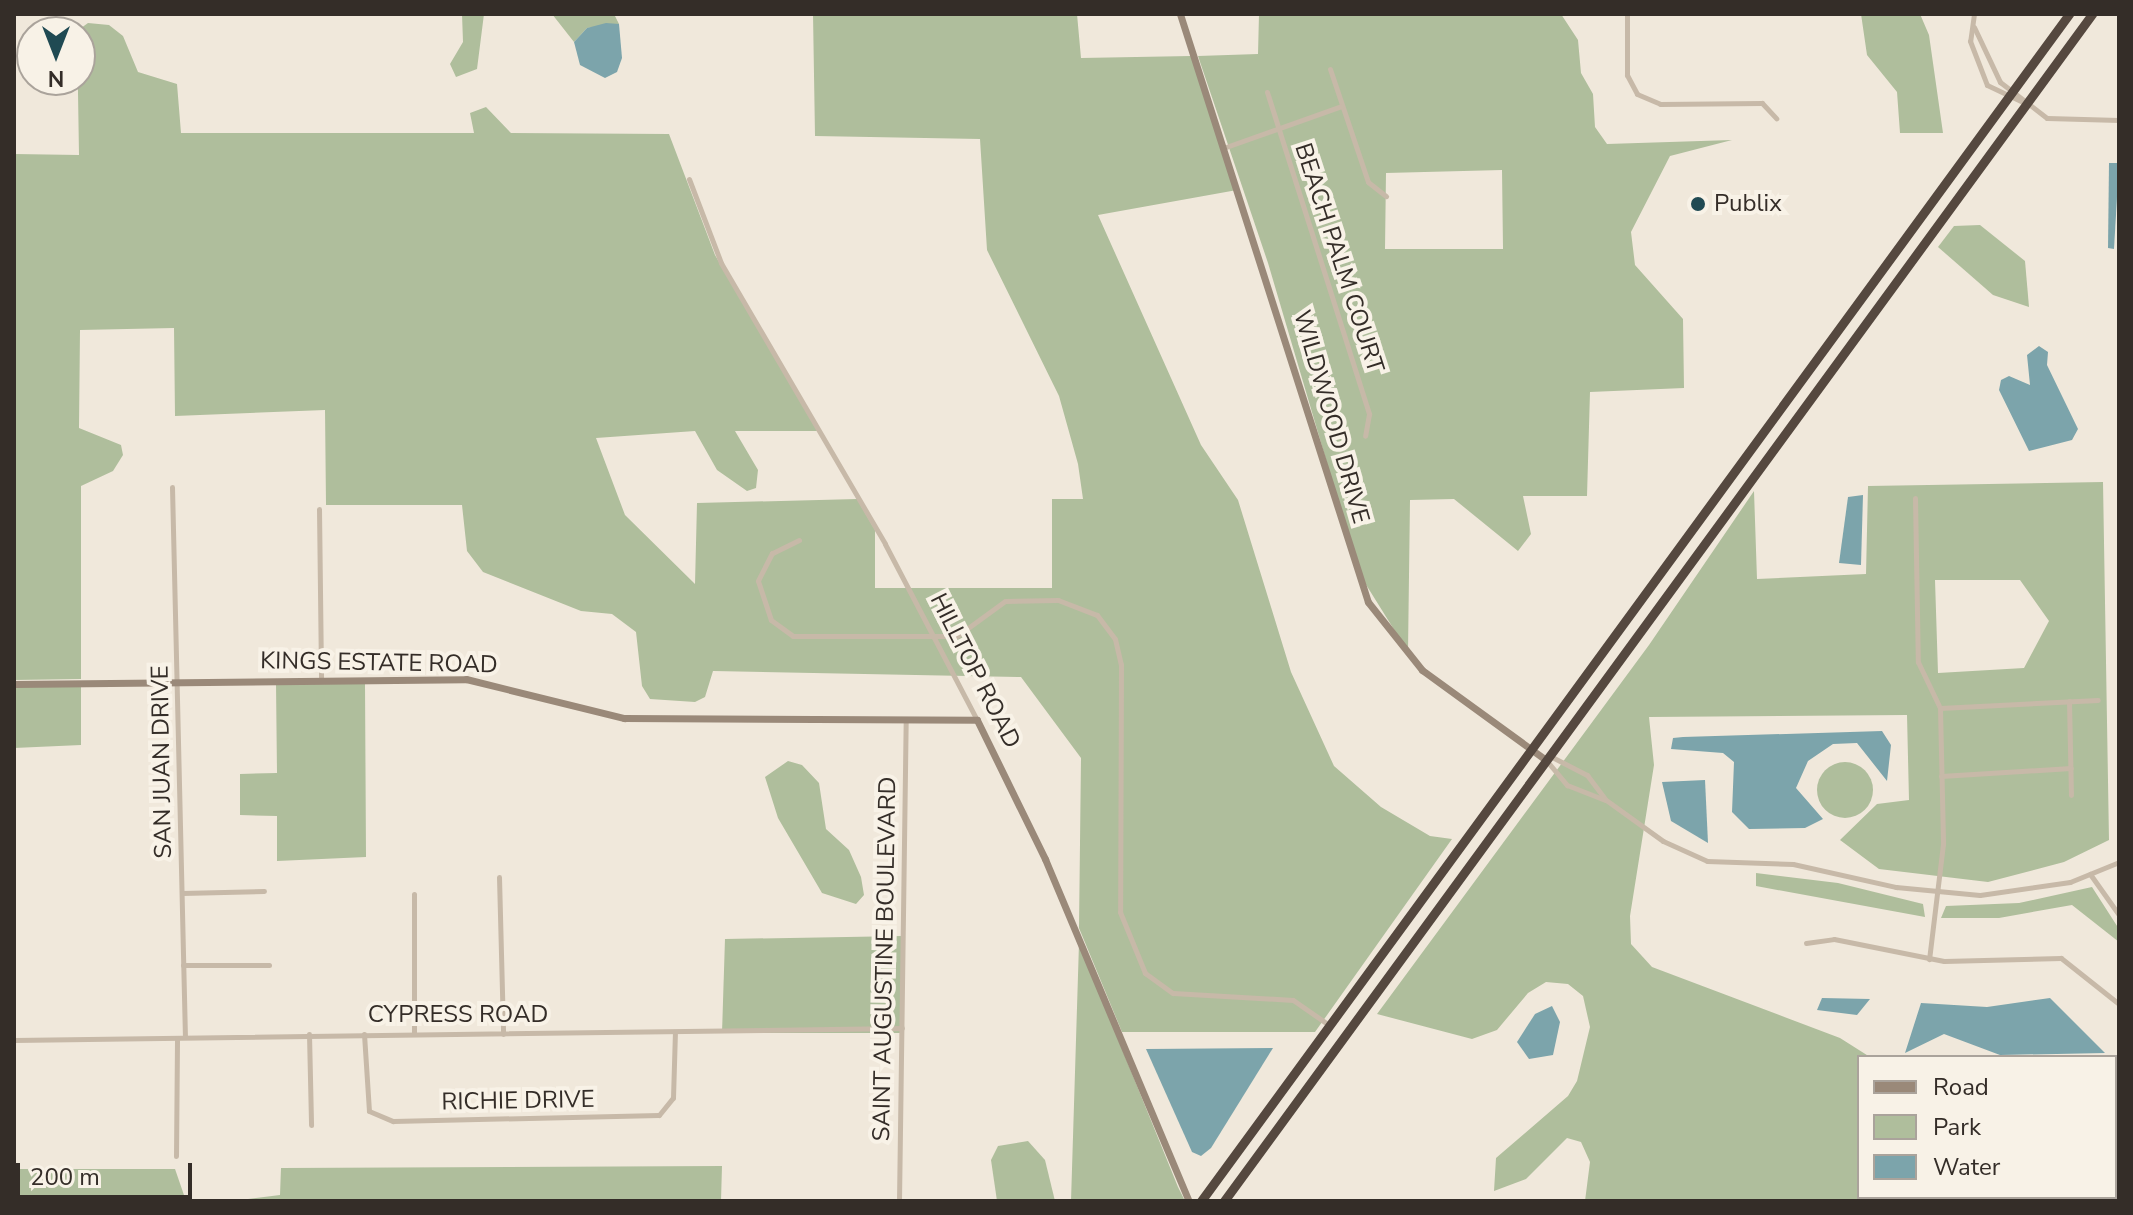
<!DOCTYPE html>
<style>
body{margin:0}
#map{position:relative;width:2133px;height:1215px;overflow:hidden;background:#f0e8db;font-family:"Nunito Sans",sans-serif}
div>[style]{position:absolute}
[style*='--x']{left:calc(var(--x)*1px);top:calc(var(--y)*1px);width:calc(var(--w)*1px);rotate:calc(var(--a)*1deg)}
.green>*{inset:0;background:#afbe9c}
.round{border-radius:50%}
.water>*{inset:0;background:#7ca4ab}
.street>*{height:5px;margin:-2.5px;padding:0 2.5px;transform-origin:2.5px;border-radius:2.5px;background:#c7b9a8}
.secondary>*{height:7px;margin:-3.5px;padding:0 3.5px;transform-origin:3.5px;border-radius:3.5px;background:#9a8979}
.highway>*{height:9px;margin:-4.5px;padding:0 4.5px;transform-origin:4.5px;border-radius:4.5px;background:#55483f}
.dots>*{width:22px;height:22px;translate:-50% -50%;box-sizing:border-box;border:4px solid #f8f2e7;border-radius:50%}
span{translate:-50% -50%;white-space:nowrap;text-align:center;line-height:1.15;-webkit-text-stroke:8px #f8f2e7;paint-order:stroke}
.poi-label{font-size:24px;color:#342d28}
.left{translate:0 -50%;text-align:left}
.street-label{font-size:24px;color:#342d28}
.frame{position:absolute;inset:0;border:16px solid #342d28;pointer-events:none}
.legend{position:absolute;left:1857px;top:1055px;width:260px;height:144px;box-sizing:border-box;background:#f8f2e7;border:2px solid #aaa39b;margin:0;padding:10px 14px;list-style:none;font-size:24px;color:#342d28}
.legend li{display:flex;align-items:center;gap:16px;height:40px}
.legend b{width:40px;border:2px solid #aaa39b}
.north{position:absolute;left:16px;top:16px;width:80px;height:80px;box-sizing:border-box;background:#f8f2e7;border:2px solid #aaa39b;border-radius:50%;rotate:180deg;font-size:22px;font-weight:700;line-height:32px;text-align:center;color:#342d28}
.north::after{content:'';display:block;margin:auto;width:28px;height:36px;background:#204a53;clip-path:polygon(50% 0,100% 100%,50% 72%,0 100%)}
.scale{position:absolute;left:16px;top:1163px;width:176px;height:36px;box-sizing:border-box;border:4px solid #342d28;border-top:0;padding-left:10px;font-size:24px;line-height:28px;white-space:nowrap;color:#342d28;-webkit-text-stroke:6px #f8f2e7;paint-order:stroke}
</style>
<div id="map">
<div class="green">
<i style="clip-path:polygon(462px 14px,484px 14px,477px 69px,456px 77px,450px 64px,463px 42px)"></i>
<i style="clip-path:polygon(552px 14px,614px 14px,619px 24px,587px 28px,574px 42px)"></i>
<i style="clip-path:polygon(813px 14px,1077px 14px,1081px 58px,1191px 56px,1237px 190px,1098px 215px,1201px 445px,1238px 500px,1291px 672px,1334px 766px,1381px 807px,1430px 836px,1452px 839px,1315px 1032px,1122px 1032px,1079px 928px,1081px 758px,1021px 677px,713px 671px,705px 697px,695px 702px,650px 699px,642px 686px,636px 632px,612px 614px,581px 611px,483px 572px,467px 551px,462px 505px,326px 505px,325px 410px,175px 416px,174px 328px,80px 330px,79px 428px,121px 445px,123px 455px,113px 471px,81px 486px,81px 679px,14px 680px,14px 154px,79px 155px,77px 31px,88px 23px,109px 25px,123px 36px,138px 72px,177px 84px,181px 133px,474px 133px,470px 113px,486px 107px,511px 133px,669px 134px,715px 255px,818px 431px,735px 431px,758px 470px,756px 488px,747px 491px,717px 470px,695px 431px,596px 438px,625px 515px,695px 584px,697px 503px,857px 499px,875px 530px,875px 588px,1052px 588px,1052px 499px,1083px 499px,1078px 464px,1059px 396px,987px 250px,980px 139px,815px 136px)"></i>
<i style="clip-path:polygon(evenodd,1259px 14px,1561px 14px,1578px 40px,1581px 73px,1593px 94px,1595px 127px,1607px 144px,1732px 140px,1670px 156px,1631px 232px,1635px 265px,1683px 319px,1684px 388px,1590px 392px,1587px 496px,1523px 496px,1531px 534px,1518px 551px,1454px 499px,1410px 500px,1408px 652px,1360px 575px,1268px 263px,1198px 56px,1258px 54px,1259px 14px,1502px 170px,1503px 249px,1385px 249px,1386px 173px,1502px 170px)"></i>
<i style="clip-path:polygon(1861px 14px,1920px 14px,1929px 35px,1943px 133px,1900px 133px,1897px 92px,1867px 55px)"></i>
<i style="clip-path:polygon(1980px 225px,2025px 261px,2029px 307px,1993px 295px,1938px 247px,1954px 226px)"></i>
<i style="clip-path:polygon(evenodd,2103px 482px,2109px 840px,2064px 862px,1988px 882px,1879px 869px,1840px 840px,1877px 804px,1909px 800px,1907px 715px,1649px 717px,1654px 765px,1630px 916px,1631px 944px,1652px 967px,1840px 1038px,1870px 1057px,1859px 1057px,1859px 1197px,2111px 1201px,1585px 1201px,1590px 1162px,1581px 1142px,1567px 1138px,1526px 1179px,1494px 1191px,1496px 1158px,1568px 1096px,1577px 1081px,1590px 1027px,1583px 996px,1568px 984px,1546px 982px,1528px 993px,1497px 1030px,1472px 1039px,1377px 1014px,1649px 645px,1754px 491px,1757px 579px,1866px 574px,1868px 486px,2103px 482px,1935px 580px,2020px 580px,2049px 621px,2024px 668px,1938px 673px,1935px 580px)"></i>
<i style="clip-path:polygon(365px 683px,366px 857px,277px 861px,277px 816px,240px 815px,240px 774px,277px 773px,276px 684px)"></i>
<i style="clip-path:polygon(81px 686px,81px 745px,14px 748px,14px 687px)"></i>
<i style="clip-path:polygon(788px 761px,802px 765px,819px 783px,826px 829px,849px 850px,861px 877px,864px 895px,856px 904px,822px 893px,778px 818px,765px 777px)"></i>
<i class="round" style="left:1817px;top:762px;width:56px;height:56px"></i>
<i style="clip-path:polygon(1756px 873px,1838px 883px,1923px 904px,1925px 917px,1756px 886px)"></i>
<i style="clip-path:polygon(2092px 887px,2119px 929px,2119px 942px,2072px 905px,1999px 918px,1941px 918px,1946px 906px,2019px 903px)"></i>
<i style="clip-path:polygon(903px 936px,900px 1033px,722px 1033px,725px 939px)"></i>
<i style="clip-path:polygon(1079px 943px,1178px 1187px,1185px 1201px,1071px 1201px)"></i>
<i style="clip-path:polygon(1028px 1141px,1045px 1160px,1055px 1201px,997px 1201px,991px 1160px,998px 1146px)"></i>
<i style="clip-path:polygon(722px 1166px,721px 1201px,232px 1201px,280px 1195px,281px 1168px)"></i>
<i style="clip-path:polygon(14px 1169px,175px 1169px,186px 1201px,14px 1201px)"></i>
</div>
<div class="water">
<i style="clip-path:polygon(606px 23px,619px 24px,622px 58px,617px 72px,605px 78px,580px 65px,574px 42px,587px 28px)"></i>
<i style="clip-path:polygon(2109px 163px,2119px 163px,2114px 249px,2108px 248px)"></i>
<i style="clip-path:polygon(2039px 346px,2048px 352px,2047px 365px,2078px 429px,2072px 440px,2029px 451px,1999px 390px,2001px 380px,2009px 376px,2030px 385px,2027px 355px)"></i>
<i style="clip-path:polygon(1863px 495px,1861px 565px,1839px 563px,1848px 497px)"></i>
<i style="clip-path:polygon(1882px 731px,1891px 745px,1887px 781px,1857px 743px,1833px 744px,1808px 761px,1796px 788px,1823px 819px,1805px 828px,1749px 829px,1732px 812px,1734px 762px,1723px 753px,1671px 749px,1673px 738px,1683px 737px)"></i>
<i style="clip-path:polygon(1705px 780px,1708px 843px,1671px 821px,1662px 782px)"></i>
<i style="clip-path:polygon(1822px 998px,1870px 999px,1857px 1015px,1817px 1010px)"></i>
<i style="clip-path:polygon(2050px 998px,2105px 1053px,2000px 1055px,1944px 1034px,1905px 1053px,1921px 1003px,1987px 1007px)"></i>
<i style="clip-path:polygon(1552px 1006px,1560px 1022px,1553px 1055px,1529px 1059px,1517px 1042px,1535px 1014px)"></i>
<i style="clip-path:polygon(1273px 1048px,1211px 1148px,1201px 1156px,1192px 1152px,1146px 1049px)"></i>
</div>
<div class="street">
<i style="--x:1627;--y:14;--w:61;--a:90"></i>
<i style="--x:1627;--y:75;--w:21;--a:62"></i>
<i style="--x:1637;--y:94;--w:25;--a:23"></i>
<i style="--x:1660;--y:104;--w:102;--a:-0.6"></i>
<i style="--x:1762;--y:103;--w:21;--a:47"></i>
<i style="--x:1974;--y:14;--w:27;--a:98"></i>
<i style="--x:1970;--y:41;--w:47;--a:68.9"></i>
<i style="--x:1987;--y:85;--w:42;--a:25.3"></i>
<i style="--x:1974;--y:27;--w:61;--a:64.7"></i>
<i style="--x:2000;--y:82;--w:59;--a:37.5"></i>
<i style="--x:2047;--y:118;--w:72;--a:1.6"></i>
<i style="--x:1330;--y:69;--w:119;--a:71.4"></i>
<i style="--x:1368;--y:182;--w:23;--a:38"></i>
<i style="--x:1267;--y:92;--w:338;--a:72.4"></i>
<i style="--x:1369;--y:414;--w:22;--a:100"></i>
<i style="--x:1226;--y:147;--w:123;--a:-19.5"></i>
<i style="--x:689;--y:179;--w:90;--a:69.1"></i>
<i style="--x:721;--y:263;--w:325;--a:59.7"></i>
<i style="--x:885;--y:544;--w:199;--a:62.4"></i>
<i style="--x:2119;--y:315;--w:56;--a:90"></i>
<i style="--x:172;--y:487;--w:550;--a:88.65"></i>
<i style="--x:1915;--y:498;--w:164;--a:89"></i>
<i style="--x:1918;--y:662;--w:51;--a:64.4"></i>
<i style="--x:1940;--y:708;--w:136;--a:88.7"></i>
<i style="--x:1943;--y:844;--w:116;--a:96.9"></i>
<i style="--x:319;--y:509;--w:171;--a:89.3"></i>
<i style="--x:799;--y:540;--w:30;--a:154"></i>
<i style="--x:772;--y:553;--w:31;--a:117"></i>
<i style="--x:758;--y:581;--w:41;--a:71.6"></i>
<i style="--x:771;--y:620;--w:27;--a:36"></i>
<i style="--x:793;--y:636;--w:164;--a:0"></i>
<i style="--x:957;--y:636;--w:59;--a:-36.1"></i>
<i style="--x:1005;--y:601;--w:53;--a:-1.1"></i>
<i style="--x:1058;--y:600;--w:42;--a:21"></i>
<i style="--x:1097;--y:615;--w:30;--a:53"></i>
<i style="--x:1115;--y:639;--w:26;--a:77"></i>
<i style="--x:1121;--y:664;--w:248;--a:90.2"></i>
<i style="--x:1120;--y:912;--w:66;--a:67.7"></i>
<i style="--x:1145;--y:973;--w:34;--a:36"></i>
<i style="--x:1173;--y:993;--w:120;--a:3.3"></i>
<i style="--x:1293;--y:1000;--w:44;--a:34.8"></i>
<i style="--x:2069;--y:701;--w:94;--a:88.8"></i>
<i style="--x:1940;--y:708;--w:158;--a:-2.9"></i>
<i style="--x:1550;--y:756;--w:42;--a:27.2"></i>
<i style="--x:1587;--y:775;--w:31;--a:53"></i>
<i style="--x:1606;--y:800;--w:70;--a:35.7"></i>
<i style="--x:1663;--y:841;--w:48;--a:24.4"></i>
<i style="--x:1707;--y:861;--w:86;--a:2"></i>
<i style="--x:1793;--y:864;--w:106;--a:12.6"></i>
<i style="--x:1896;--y:887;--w:84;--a:5.4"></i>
<i style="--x:1980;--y:895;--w:91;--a:-8.2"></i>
<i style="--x:2070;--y:882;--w:53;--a:-22.2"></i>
<i style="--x:1546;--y:760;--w:33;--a:50"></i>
<i style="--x:1567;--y:785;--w:41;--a:21.5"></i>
<i style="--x:1941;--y:776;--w:130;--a:-3.5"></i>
<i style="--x:2090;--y:874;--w:50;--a:54.7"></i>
<i style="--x:499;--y:877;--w:157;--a:88.5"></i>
<i style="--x:182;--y:893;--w:82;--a:-1.4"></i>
<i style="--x:1806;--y:943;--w:28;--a:-8"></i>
<i style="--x:1834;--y:939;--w:112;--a:11.3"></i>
<i style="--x:1944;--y:961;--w:117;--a:-1.5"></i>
<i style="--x:2061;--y:958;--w:74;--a:38.4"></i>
<i style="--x:183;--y:965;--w:86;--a:0"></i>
<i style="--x:309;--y:1034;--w:91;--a:88.7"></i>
<i style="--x:364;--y:1034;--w:77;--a:86.3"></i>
<i style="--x:369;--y:1111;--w:26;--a:23"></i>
<i style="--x:393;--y:1121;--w:266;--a:-1.3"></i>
<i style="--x:659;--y:1115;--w:22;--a:-51"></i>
<i style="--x:673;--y:1098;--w:66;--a:-88.3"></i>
<i style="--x:414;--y:1034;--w:140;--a:-90"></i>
<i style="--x:14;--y:1040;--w:888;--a:-0.77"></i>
<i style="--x:2115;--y:1098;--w:4;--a:0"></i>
<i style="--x:176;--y:1156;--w:118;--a:-89.5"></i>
<i style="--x:899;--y:1201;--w:482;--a:-89.2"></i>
</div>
<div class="secondary">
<i style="--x:1180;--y:14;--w:617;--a:72.27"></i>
<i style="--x:1368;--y:602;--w:87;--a:51.5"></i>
<i style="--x:1422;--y:670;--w:153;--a:36"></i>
<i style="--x:14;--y:684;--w:452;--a:-0.6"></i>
<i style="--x:466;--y:679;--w:163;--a:13.9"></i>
<i style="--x:624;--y:718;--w:353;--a:0.3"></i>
<i style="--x:977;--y:720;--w:155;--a:63.9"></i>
<i style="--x:1045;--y:859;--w:371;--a:67.2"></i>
</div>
<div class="highway">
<i style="--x:1201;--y:1201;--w:1471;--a:-53.82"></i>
<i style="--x:1224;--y:1201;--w:1471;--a:-53.82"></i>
</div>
<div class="dots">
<i style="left:1698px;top:204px;background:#204a53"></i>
</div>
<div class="poi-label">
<span class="left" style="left:1714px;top:204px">Publix</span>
</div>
<div class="street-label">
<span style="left:1339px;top:258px;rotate:72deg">BEACH PALM COURT</span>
<span style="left:1331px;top:417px;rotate:74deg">WILDWOOD DRIVE</span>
<span style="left:379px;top:663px;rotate:1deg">KINGS ESTATE ROAD</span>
<span style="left:975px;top:671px;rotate:63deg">HILLTOP ROAD</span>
<span style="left:162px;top:762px;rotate:-91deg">SAN JUAN DRIVE</span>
<span style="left:885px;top:959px;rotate:-89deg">SAINT AUGUSTINE BOULEVARD</span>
<span style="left:458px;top:1015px">CYPRESS ROAD</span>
<span style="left:518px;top:1101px;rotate:-1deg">RICHIE DRIVE</span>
</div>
<div class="frame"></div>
<ul class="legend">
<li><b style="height:10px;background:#9a8979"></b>Road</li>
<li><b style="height:22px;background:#afbe9c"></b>Park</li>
<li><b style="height:22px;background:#7ca4ab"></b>Water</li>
</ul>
<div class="north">N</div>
<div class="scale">200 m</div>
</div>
